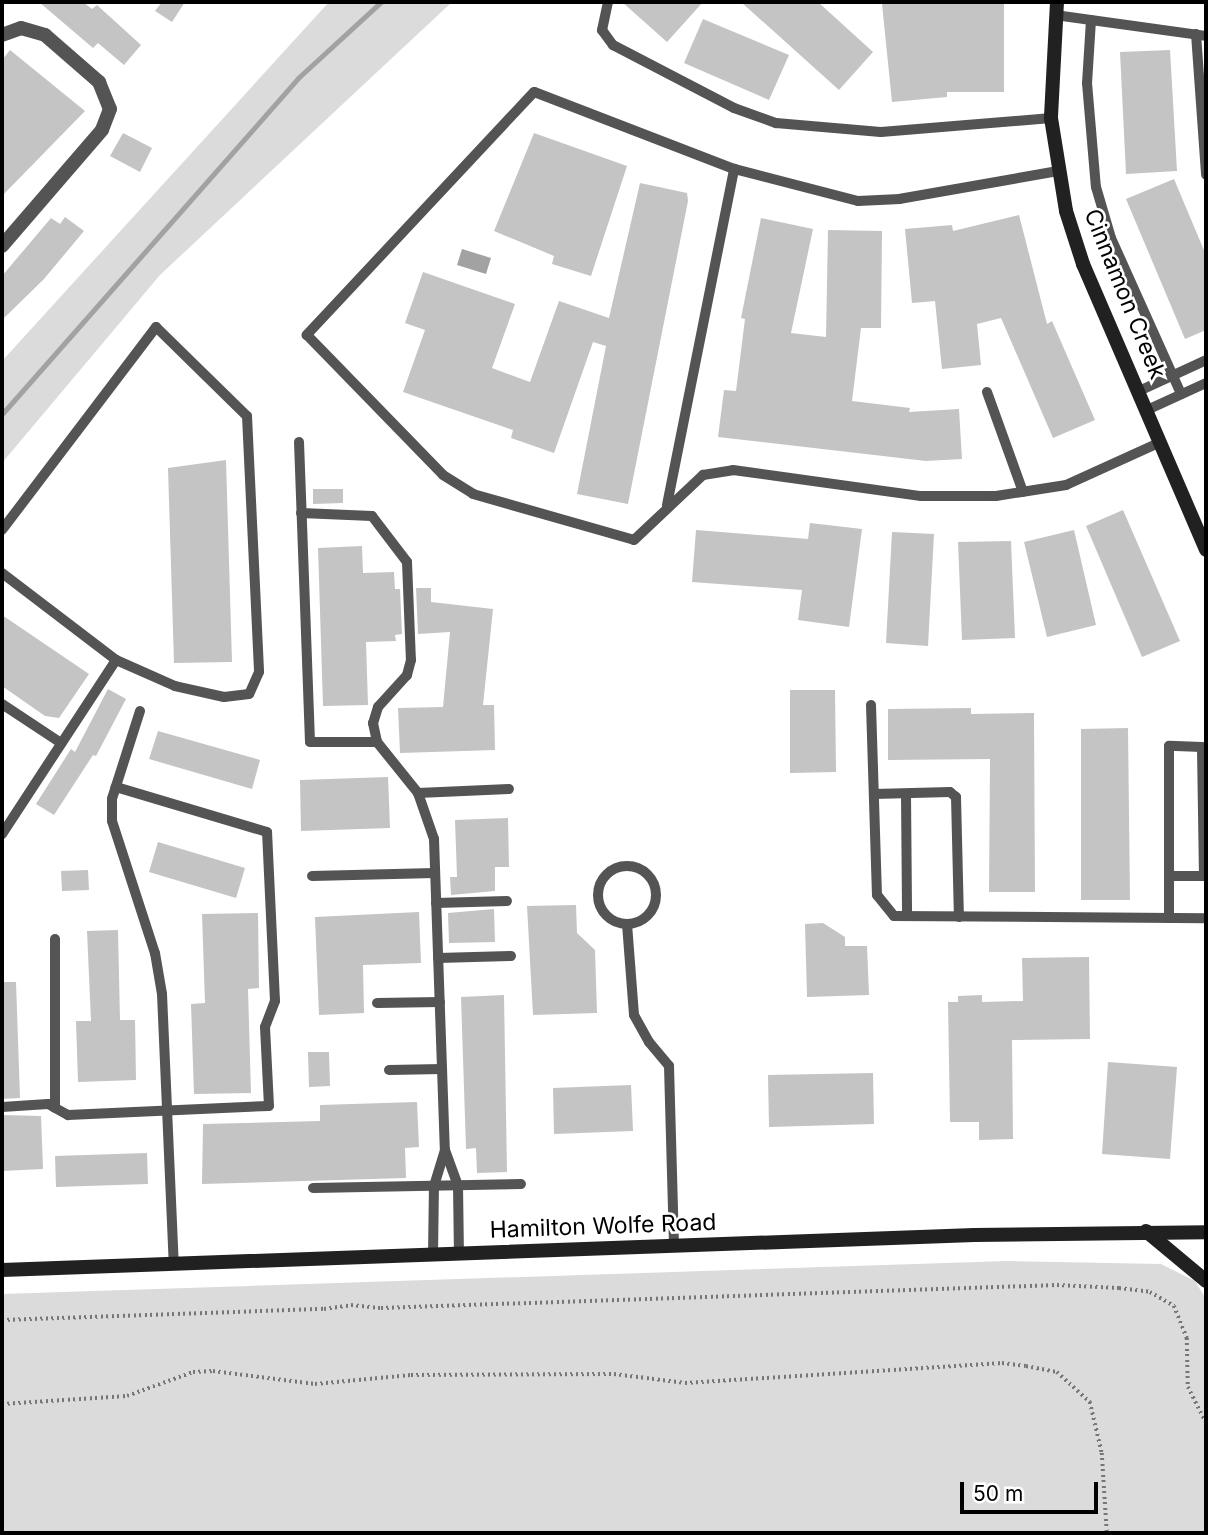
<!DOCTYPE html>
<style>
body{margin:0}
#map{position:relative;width:1208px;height:1535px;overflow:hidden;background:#fff;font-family:Inter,sans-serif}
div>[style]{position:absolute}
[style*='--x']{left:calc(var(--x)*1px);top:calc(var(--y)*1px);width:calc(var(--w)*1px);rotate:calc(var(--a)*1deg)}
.green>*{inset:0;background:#dbdbdb}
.water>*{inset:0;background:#a2a2a2}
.stream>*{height:5px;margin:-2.5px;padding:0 2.5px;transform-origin:2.5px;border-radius:2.5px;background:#a2a2a2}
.building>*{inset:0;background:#c4c4c4}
.path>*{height:3.5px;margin-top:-1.75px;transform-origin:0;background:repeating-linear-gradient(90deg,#767676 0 2px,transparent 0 5.5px)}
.lane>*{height:10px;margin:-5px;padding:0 5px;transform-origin:5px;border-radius:5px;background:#545454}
.lane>.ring{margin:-5px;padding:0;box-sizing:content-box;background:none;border:10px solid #545454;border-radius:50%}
.street>*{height:14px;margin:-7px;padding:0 7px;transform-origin:7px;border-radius:7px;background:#545454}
.secondary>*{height:14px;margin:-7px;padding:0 7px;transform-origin:7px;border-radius:7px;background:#212121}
span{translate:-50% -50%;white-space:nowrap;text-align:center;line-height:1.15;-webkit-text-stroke:5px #fff;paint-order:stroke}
.street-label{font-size:23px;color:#000}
.frame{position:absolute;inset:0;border:4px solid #000;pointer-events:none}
.scale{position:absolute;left:960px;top:1482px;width:138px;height:32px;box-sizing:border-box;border:4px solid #000;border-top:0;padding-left:9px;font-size:21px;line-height:24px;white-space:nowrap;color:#000;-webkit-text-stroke:5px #fff;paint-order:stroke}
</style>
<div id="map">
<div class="green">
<i style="clip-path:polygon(329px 2px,452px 2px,160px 275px,2px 463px,2px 361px)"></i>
<i style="clip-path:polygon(1007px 1261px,1161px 1264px,1195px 1281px,1206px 1299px,1206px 1533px,2px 1533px,2px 1294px)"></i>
</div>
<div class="water">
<i style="clip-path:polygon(462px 249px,491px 258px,486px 274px,457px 265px)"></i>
</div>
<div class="stream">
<i style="--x:2;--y:414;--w:448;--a:-48.6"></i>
<i style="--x:298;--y:78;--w:113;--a:-42.5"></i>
</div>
<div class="building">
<i style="clip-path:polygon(39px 2px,83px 2px,92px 9px,97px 5px,141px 45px,124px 65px,98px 43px,93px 48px)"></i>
<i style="clip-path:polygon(162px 2px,185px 2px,172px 22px,155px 11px)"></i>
<i style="clip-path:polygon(622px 2px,703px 2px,667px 42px)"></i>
<i style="clip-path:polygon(741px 2px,818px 2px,873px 52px,839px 90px)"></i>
<i style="clip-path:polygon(910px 2px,1004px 2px,1004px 92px,947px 92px,947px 97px,892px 102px,882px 4px)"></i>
<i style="clip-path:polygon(703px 19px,789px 55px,769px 100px,684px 63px)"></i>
<i style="clip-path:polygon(10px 50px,85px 111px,2px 196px,2px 60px)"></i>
<i style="clip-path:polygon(1170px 50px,1177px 171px,1126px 174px,1120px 52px)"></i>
<i style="clip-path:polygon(123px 133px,152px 148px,140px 172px,110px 156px)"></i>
<i style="clip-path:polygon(534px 133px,627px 166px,591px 276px,552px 264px,554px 256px,494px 231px)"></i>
<i style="clip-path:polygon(1174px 179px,1206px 255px,1206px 330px,1185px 339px,1126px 199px)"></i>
<i style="clip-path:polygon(640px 183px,687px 193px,688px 201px,628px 504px,577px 494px,606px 346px,593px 342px,554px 453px,511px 438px,513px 430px,403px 392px,425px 330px,405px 323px,423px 272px,515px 304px,492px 368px,530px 382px,559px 301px,609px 318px)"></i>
<i style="clip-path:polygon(1019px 215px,1047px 324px,1052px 321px,1095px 420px,1053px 438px,1001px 318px,977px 324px,981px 365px,942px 369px,935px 301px,912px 303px,905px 229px,952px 225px,953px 231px)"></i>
<i style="clip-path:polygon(65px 217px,84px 231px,44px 279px,2px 320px,2px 276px,51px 218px,60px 224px)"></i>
<i style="clip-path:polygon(761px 218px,813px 229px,791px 333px,826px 337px,828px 230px,882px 231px,881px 328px,861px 328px,852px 401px,910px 408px,909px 412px,959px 409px,962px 459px,926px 461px,718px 437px,724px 390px,736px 391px,745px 319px,741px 318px)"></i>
<i style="clip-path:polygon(226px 460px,232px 662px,174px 663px,168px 468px)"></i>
<i style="clip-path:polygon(313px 489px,343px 489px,343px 503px,313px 504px)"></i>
<i style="clip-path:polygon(1123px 510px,1180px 641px,1142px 657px,1086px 526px)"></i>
<i style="clip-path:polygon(810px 523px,862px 529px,849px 627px,798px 620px,802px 590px,692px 582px,696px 530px,808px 539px)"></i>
<i style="clip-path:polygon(1074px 530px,1096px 625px,1047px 637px,1024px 542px)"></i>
<i style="clip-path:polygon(892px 532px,934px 534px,928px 646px,886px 643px)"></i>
<i style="clip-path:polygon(1011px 541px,1015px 638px,962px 640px,958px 542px)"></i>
<i style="clip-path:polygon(362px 546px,363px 573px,394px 572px,395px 589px,400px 589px,402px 634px,395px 635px,396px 641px,366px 642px,368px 705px,323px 706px,318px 548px)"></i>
<i style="clip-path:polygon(416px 588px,431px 588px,431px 602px,493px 609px,483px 705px,494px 705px,495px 750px,400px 753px,398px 708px,443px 707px,450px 632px,418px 634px)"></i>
<i style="clip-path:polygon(2px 615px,89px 674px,59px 718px,45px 716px,2px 686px)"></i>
<i style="clip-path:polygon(108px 689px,126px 699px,96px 756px,93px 755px,54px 815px,36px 804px,71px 749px,75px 752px)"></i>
<i style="clip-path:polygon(790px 690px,835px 690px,836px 772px,790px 773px)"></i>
<i style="clip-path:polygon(971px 708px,971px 714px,1034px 713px,1035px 892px,989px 892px,990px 759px,888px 760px,888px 709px)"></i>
<i style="clip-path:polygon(1128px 728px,1130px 900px,1081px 900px,1081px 729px)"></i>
<i style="clip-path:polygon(158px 731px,260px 760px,252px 789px,149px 759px)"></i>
<i style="clip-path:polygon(388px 777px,390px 828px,301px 831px,300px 780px)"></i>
<i style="clip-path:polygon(508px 818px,509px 867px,495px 867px,495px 891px,451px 895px,450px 877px,457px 877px,455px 820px)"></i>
<i style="clip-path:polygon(158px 842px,245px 868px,236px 898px,149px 872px)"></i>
<i style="clip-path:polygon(88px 870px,89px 890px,62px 891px,61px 871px)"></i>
<i style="clip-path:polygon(576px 905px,577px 933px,595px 950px,597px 1013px,533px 1015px,527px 906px)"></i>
<i style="clip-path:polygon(494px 909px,495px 942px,449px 943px,448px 913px)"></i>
<i style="clip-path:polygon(419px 912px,421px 963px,363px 965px,364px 1013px,319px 1015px,315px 917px)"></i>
<i style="clip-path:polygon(258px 913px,259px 988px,248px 989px,251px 1093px,194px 1094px,191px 1004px,205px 1003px,202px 914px)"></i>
<i style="clip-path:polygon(823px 923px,845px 937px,845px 946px,867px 946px,869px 995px,807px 997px,805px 924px)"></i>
<i style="clip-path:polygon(118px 930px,120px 1020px,135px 1020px,136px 1080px,78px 1082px,76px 1021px,91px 1021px,87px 931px)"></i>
<i style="clip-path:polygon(1089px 957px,1090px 1039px,1012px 1040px,1013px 1139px,979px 1140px,979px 1122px,950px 1122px,948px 1002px,958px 1002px,958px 996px,982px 995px,982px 1002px,1023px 1001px,1022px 958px)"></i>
<i style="clip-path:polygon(2px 982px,16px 982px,20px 1098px,2px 1099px)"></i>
<i style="clip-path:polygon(504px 995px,507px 1172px,477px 1173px,476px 1148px,466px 1149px,461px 997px)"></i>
<i style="clip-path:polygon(308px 1052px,329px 1052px,330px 1086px,309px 1087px)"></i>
<i style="clip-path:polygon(1108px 1062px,1177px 1067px,1170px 1159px,1102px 1154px)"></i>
<i style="clip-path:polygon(873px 1073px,874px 1124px,769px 1127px,768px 1075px)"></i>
<i style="clip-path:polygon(631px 1085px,633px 1131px,554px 1134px,553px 1088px)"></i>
<i style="clip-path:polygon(417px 1102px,419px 1147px,405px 1148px,406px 1178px,202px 1184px,203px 1124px,320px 1121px,320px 1105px)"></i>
<i style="clip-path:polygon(2px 1115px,41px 1116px,43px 1169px,2px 1171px)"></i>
<i style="clip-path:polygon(147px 1153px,148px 1184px,56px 1187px,55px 1156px)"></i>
</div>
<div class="path">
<i style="--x:2;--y:1320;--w:322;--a:-2"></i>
<i style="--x:324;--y:1309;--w:27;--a:-8"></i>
<i style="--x:351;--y:1305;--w:30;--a:6"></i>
<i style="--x:381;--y:1308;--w:676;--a:-1.95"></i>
<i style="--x:1057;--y:1285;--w:62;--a:2.8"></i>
<i style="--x:1119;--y:1288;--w:31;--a:7"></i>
<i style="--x:1150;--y:1292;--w:28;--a:30"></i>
<i style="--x:1174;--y:1306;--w:35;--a:68"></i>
<i style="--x:1187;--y:1338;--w:49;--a:88.8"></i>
<i style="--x:1188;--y:1387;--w:39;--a:63"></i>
<i style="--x:2;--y:1404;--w:125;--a:-3.7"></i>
<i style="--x:127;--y:1396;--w:70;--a:-20"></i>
<i style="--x:193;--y:1372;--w:20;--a:-3"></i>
<i style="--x:213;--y:1371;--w:103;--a:7.3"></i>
<i style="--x:315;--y:1384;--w:96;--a:-5.4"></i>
<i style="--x:411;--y:1375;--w:203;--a:-0.3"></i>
<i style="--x:614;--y:1374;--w:72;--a:7.2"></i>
<i style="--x:685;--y:1383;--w:318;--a:-3.6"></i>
<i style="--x:1002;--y:1363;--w:24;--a:7"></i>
<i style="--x:1026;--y:1366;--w:32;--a:11"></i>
<i style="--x:1057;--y:1372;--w:45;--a:42.3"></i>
<i style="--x:1090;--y:1402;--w:52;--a:76.8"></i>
<i style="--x:1102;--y:1453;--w:80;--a:86.4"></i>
</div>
<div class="lane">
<i style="--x:608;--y:2;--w:29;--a:102"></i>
<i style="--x:602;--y:30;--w:19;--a:54"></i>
<i style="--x:613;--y:45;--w:136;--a:27.5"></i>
<i style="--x:734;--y:108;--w:45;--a:19.7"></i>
<i style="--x:776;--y:123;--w:105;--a:4.9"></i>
<i style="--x:881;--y:132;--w:171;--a:-4.7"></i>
<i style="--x:1055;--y:15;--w:152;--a:7.9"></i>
<i style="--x:1091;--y:20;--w:63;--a:93.6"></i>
<i style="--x:1087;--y:83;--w:104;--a:85.1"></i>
<i style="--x:1096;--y:187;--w:53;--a:73.6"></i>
<i style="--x:1111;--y:238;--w:171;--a:65.8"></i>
<i style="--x:1196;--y:34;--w:141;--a:85.9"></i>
<i style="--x:1058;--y:171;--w:160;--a:170"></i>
<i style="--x:900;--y:199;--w:42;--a:177.3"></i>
<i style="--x:858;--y:201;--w:128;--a:-165.5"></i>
<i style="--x:734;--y:169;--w:214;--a:-158.9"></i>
<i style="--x:534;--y:92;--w:333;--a:133.1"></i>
<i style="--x:307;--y:335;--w:195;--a:45.8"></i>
<i style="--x:443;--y:475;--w:36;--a:32"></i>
<i style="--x:473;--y:494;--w:167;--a:15.9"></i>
<i style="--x:634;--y:540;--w:95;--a:-43.3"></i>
<i style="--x:703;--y:475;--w:30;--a:-9"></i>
<i style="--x:733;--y:470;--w:190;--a:7.9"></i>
<i style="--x:921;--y:496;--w:75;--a:0"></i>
<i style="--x:996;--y:496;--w:71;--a:-8.9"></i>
<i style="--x:1066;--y:485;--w:104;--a:-24.4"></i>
<i style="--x:1139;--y:391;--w:74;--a:-24.8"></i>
<i style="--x:987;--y:392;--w:106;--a:70.2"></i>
<i style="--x:1147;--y:410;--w:65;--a:-24.6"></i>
<i style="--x:299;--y:442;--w:300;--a:87.9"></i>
<i style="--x:310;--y:742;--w:67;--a:0"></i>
<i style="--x:667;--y:505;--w:343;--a:-78.7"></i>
<i style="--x:301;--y:513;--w:71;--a:2.4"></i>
<i style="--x:372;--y:516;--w:58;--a:52.7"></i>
<i style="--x:407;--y:562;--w:98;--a:87.7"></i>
<i style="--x:411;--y:660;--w:16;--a:105"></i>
<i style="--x:407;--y:675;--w:43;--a:132.2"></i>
<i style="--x:378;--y:707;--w:17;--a:107"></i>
<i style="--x:373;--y:723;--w:19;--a:78"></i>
<i style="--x:377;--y:742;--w:65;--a:51.2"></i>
<i style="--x:418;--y:793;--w:49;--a:70.8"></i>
<i style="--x:434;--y:839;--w:311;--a:88"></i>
<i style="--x:445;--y:1150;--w:37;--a:70"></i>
<i style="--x:458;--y:1185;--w:69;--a:89.2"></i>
<i style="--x:2;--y:530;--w:255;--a:-52.8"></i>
<i style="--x:156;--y:327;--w:127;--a:44.4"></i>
<i style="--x:247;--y:416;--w:256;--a:87.3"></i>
<i style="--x:259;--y:672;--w:24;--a:114"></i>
<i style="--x:249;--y:694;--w:25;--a:173"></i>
<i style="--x:224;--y:697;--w:50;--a:-167.3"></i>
<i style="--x:175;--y:686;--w:64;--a:-156.2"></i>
<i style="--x:2;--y:573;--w:143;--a:37.3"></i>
<i style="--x:116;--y:660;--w:208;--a:123.2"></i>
<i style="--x:2;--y:704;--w:71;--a:33.5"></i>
<i style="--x:871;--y:705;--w:190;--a:88.2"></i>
<i style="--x:877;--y:895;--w:27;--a:51"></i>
<i style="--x:894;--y:916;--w:312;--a:0.4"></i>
<i style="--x:140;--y:711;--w:92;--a:107.7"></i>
<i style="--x:112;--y:799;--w:22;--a:90"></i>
<i style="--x:112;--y:821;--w:139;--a:72"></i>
<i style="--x:155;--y:953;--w:42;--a:80.3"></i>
<i style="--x:162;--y:994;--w:270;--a:87.5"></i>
<i style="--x:418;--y:793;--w:91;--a:-2.5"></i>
<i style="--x:874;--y:794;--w:76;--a:-1.5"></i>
<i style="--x:950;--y:792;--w:8;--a:40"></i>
<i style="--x:956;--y:797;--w:120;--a:88.6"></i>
<i style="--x:906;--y:794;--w:122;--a:89.5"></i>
<i class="ring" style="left:598px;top:866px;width:48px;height:48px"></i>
<i style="--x:312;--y:876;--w:123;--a:-1.4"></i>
<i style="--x:1169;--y:876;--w:35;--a:0"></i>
<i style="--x:1204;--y:876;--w:129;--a:-90.9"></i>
<i style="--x:1202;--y:747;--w:33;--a:-178"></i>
<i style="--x:1169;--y:746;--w:172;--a:90"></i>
<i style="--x:436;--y:903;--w:71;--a:-1.6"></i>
<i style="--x:627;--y:924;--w:91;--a:85.6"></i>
<i style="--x:634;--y:1015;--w:31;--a:61"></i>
<i style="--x:649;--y:1042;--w:31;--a:50"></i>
<i style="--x:669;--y:1066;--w:180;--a:88.4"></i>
<i style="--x:55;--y:939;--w:169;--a:90"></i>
<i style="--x:438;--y:958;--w:73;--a:-1.6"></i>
<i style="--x:377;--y:1003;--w:63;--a:-0.9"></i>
<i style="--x:389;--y:1070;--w:53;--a:-1.1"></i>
<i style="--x:2;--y:1107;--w:46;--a:-3.7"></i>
<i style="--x:48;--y:1104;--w:23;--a:29"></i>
<i style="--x:68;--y:1115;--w:201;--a:-2.6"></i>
<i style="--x:269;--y:1106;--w:79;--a:-92.9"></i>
<i style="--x:265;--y:1027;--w:28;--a:-69"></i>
<i style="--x:275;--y:1001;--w:169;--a:-92.7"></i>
<i style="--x:267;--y:832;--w:158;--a:-163.4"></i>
<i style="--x:313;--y:1188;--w:208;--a:-1.1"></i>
<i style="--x:433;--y:1255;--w:69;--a:-89.2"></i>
<i style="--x:434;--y:1186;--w:38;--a:-73"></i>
</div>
<div class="street">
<i style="--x:2;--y:35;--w:20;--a:-20"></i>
<i style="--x:21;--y:28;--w:25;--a:16"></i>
<i style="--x:45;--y:35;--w:72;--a:41"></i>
<i style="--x:99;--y:82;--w:29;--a:68"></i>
<i style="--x:110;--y:109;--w:22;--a:111"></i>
<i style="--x:102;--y:130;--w:153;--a:130.8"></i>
</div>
<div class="secondary">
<i style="--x:1057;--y:2;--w:116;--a:93"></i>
<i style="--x:1051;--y:118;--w:94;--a:80.8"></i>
<i style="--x:1066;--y:211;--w:56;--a:72.2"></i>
<i style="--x:1083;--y:264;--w:311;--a:66.7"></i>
<i style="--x:1146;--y:1231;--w:78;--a:39.8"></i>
<i style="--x:2;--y:1270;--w:973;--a:-2.06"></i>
<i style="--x:974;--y:1235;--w:232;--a:-0.7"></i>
</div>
<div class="street-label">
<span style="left:1125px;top:294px;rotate:68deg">Cinnamon Creek</span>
<span style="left:603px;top:1226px;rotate:-2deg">Hamilton Wolfe Road</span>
</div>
<div class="frame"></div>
<div class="scale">50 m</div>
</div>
